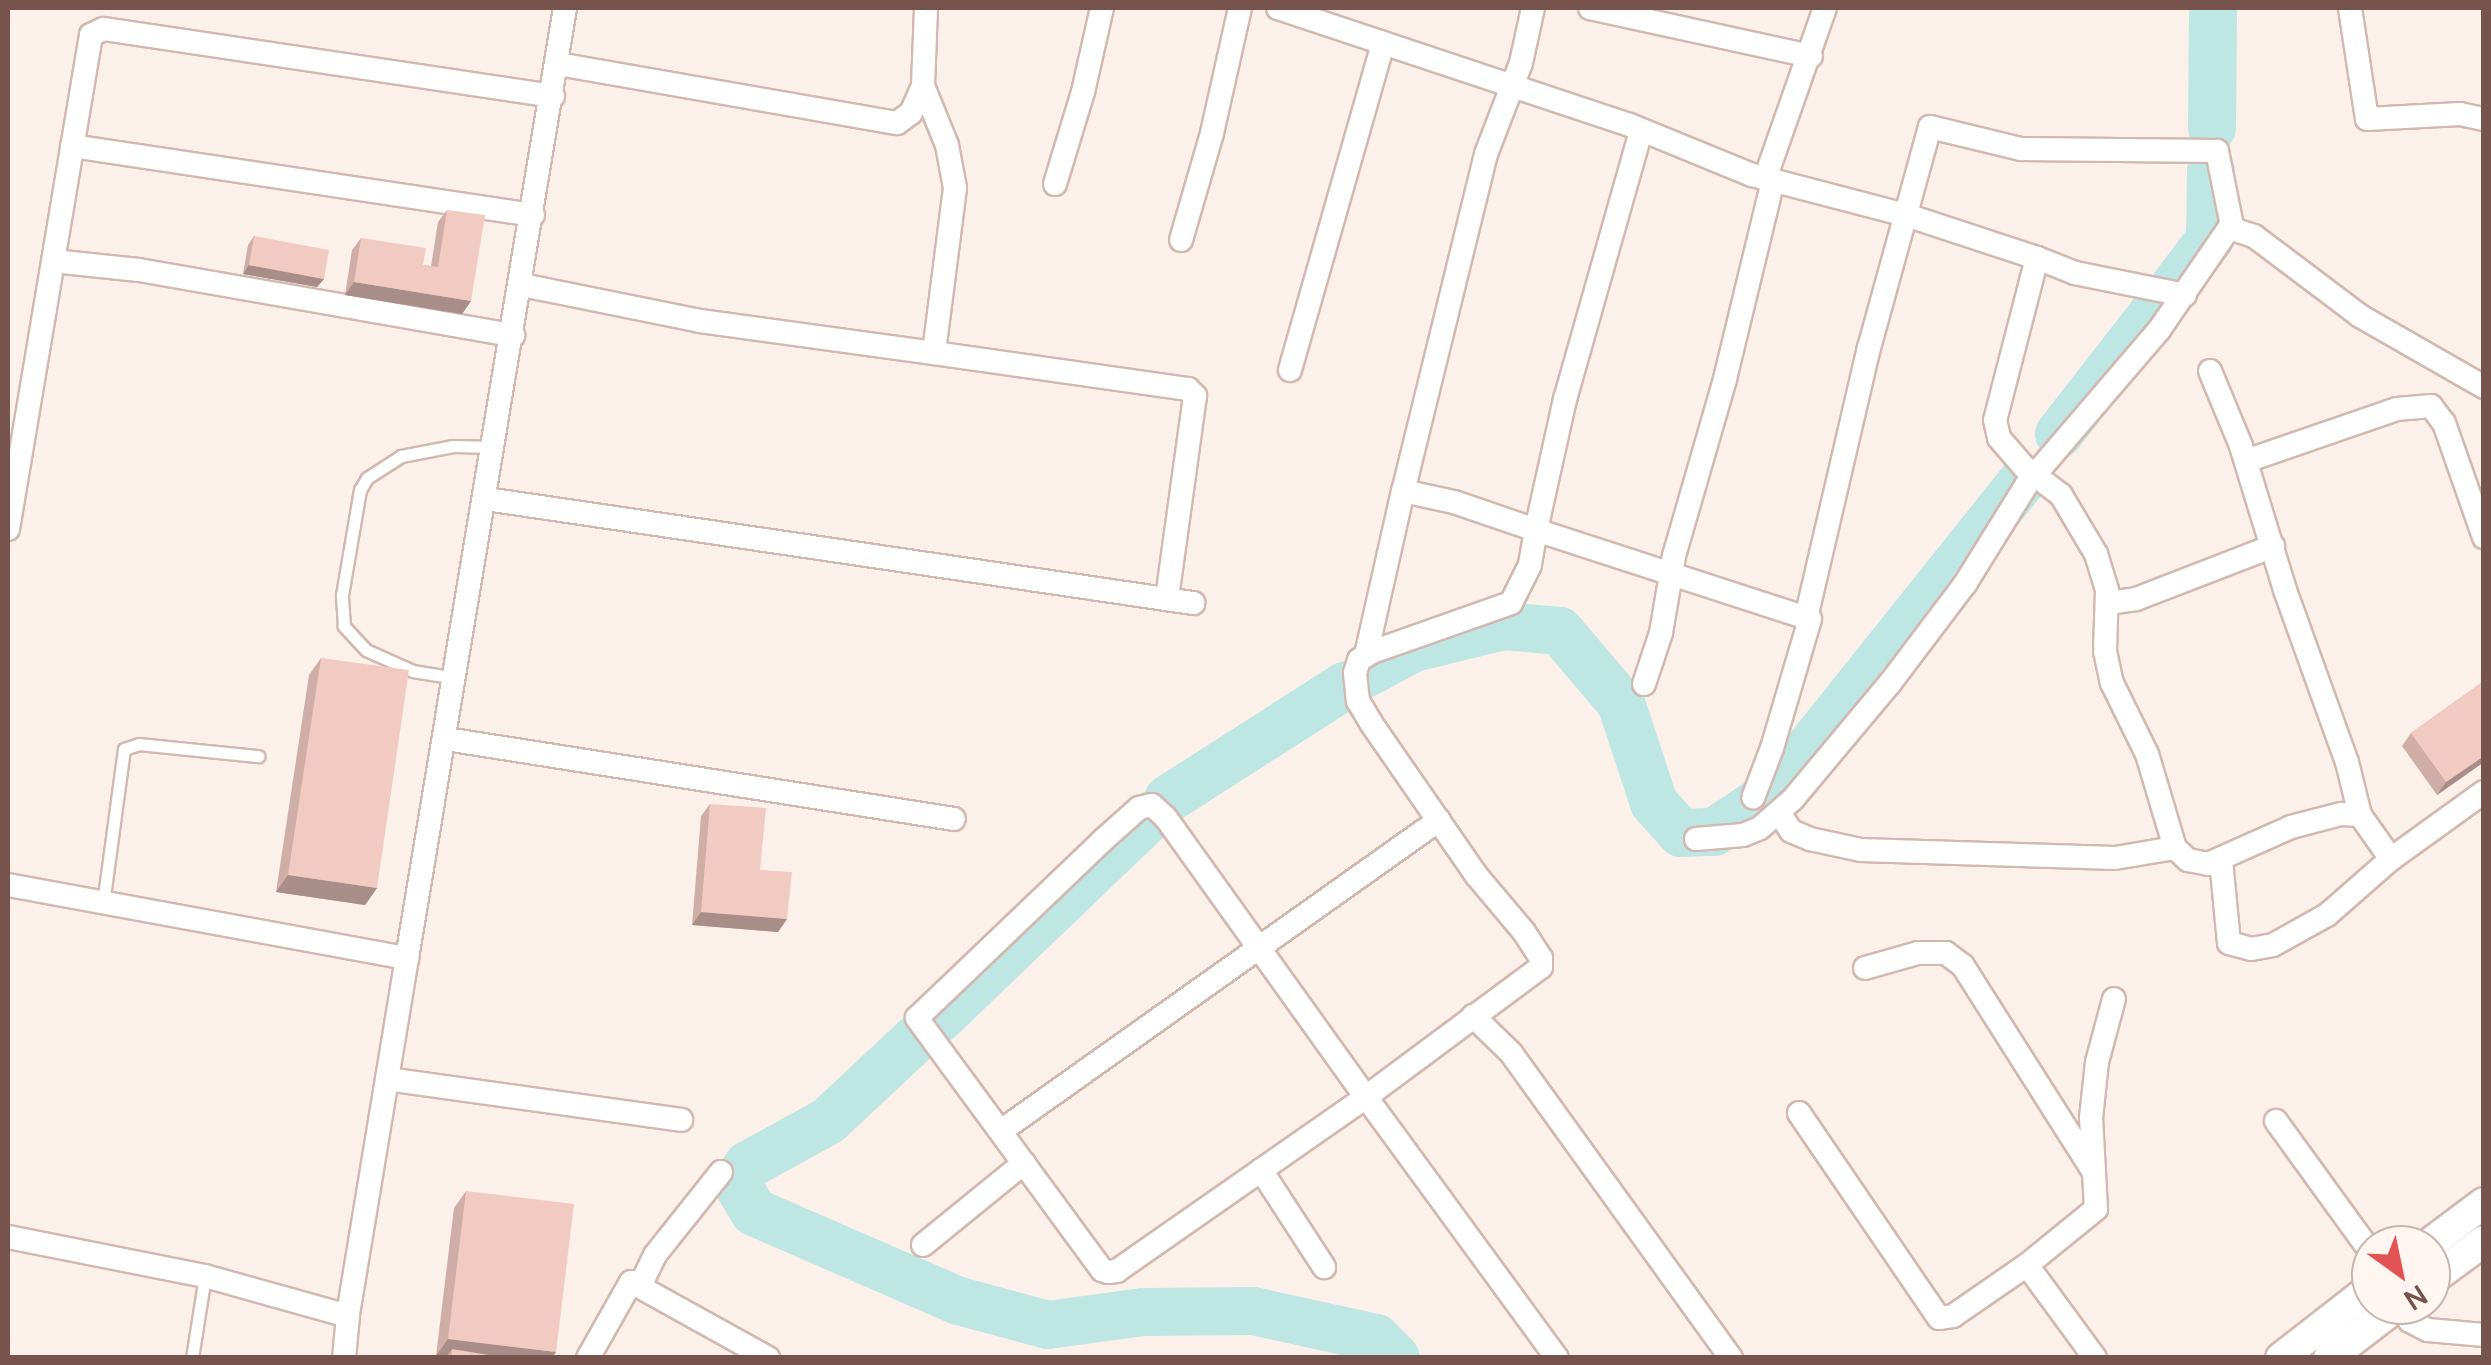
<!DOCTYPE html>
<style>
body{margin:0}
#map{position:relative;width:2491px;height:1365px;overflow:hidden;background:#fcf1ea;font-family:Manrope,sans-serif}
div>[style]{position:absolute}
[style*='--x']{left:calc(var(--x)*1px);top:calc(var(--y)*1px);width:calc(var(--w)*1px);rotate:calc(var(--a)*1deg)}
.river>*{height:48px;margin:-24px;padding:0 24px;transform-origin:24px;border-radius:24px;background:#bee6e3}
.roads{filter:drop-shadow(2px 0 #d1b9b2) drop-shadow(-2px 0 #d1b9b2) drop-shadow(0 2px #d1b9b2) drop-shadow(0 -2px #d1b9b2)}
.service>*{height:11px;margin:-5.5px;padding:0 5.5px;transform-origin:5.5px;border-radius:5.5px;background:#fff}
.minor>*{height:22px;margin:-11px;padding:0 11px;transform-origin:11px;border-radius:11px;background:#fff}
.secondary>*{height:30px;margin:-15px;padding:0 15px;transform-origin:15px;border-radius:15px;background:#fff}
.wall>*{inset:0;background:#cfaea7}
.shaded-wall>*{inset:0;background:#a98d88}
.building>*{inset:0;background:#f1cac2}
span{translate:-50% -50%;white-space:nowrap;text-align:center;line-height:1.15;-webkit-text-stroke:10px #fff6f1;paint-order:stroke}
.frame{position:absolute;inset:0;border:10px solid #77534d;pointer-events:none}
.north{position:absolute;left:2351px;top:1225px;width:100px;height:100px;box-sizing:border-box;background:#fff6f1;border:2px solid #c9b5af;border-radius:50%;rotate:147deg;font-size:28px;font-weight:700;line-height:40px;text-align:center;color:#77534d}
.north::after{content:'';display:block;margin:auto;width:35px;height:45px;background:#e25354;clip-path:polygon(50% 0,100% 100%,50% 72%,0 100%)}
</style>
<div id="map">
<div class="river">
<i style="--x:2212;--y:128;--w:120;--a:-89.5"></i>
<i style="--x:2176;--y:284;--w:56;--a:-52.9"></i>
<i style="--x:2210;--y:239;--w:68;--a:-89.2"></i>
<i style="--x:2059;--y:434;--w:171;--a:-52.1"></i>
<i style="--x:1365;--y:674;--w:55;--a:-28"></i>
<i style="--x:1414;--y:648;--w:93;--a:-13.7"></i>
<i style="--x:1504;--y:626;--w:56;--a:5.1"></i>
<i style="--x:1560;--y:631;--w:94;--a:49.7"></i>
<i style="--x:1621;--y:703;--w:105;--a:71.7"></i>
<i style="--x:1654;--y:803;--w:40;--a:48"></i>
<i style="--x:1681;--y:833;--w:33;--a:-2"></i>
<i style="--x:1714;--y:832;--w:72;--a:-33.7"></i>
<i style="--x:1774;--y:792;--w:401;--a:-51.4"></i>
<i style="--x:1168;--y:799;--w:211;--a:-32.6"></i>
<i style="--x:939;--y:1019;--w:295;--a:-43.8"></i>
<i style="--x:920;--y:1035;--w:126;--a:136.9"></i>
<i style="--x:828;--y:1121;--w:91;--a:151.2"></i>
<i style="--x:748;--y:1165;--w:21;--a:125"></i>
<i style="--x:736;--y:1182;--w:35;--a:59"></i>
<i style="--x:754;--y:1212;--w:223;--a:23.5"></i>
<i style="--x:959;--y:1301;--w:92;--a:15.1"></i>
<i style="--x:1048;--y:1325;--w:96;--a:-7.8"></i>
<i style="--x:1143;--y:1312;--w:110;--a:-0.5"></i>
<i style="--x:1253;--y:1311;--w:126;--a:12.4"></i>
<i style="--x:1376;--y:1338;--w:28;--a:45"></i>
</div>
<div class="roads">
<div class="service">
<i style="--x:456;--y:678;--w:44;--a:-170.8"></i>
<i style="--x:413;--y:671;--w:51;--a:-155.9"></i>
<i style="--x:366;--y:650;--w:33;--a:-133"></i>
<i style="--x:344;--y:626;--w:31;--a:-94"></i>
<i style="--x:342;--y:595;--w:107;--a:-80.3"></i>
<i style="--x:360;--y:490;--w:14;--a:-60"></i>
<i style="--x:367;--y:478;--w:40;--a:-32.9"></i>
<i style="--x:401;--y:456;--w:53;--a:-10.9"></i>
<i style="--x:453;--y:446;--w:42;--a:1.4"></i>
<i style="--x:103;--y:904;--w:156;--a:-82.3"></i>
<i style="--x:124;--y:749;--w:16;--a:-18"></i>
<i style="--x:139;--y:744;--w:120;--a:5.8"></i>
<i style="--x:192;--y:1358;--w:83;--a:-81"></i>
</div>
<div class="minor">
<i style="--x:1278;--y:8;--w:371;--a:18.4"></i>
<i style="--x:1630;--y:125;--w:132;--a:22.3"></i>
<i style="--x:1752;--y:175;--w:159;--a:14.6"></i>
<i style="--x:1906;--y:215;--w:138;--a:18.2"></i>
<i style="--x:2037;--y:258;--w:167;--a:104.5"></i>
<i style="--x:1995;--y:420;--w:18;--a:77"></i>
<i style="--x:1999;--y:438;--w:38;--a:49"></i>
<i style="--x:2024;--y:467;--w:46;--a:37.1"></i>
<i style="--x:2061;--y:495;--w:69;--a:59.3"></i>
<i style="--x:2096;--y:554;--w:38;--a:73"></i>
<i style="--x:2107;--y:590;--w:61;--a:91.9"></i>
<i style="--x:2105;--y:651;--w:33;--a:78"></i>
<i style="--x:2112;--y:683;--w:79;--a:63.8"></i>
<i style="--x:2147;--y:754;--w:98;--a:73.4"></i>
<i style="--x:2175;--y:848;--w:18;--a:43"></i>
<i style="--x:2188;--y:860;--w:20;--a:11"></i>
<i style="--x:2208;--y:864;--w:91;--a:-24"></i>
<i style="--x:2291;--y:827;--w:52;--a:-14.6"></i>
<i style="--x:2341;--y:814;--w:19;--a:3"></i>
<i style="--x:2360;--y:815;--w:54;--a:54.8"></i>
<i style="--x:2391;--y:859;--w:115;--a:-35.8"></i>
<i style="--x:1533;--y:8;--w:56;--a:102.3"></i>
<i style="--x:1521;--y:63;--w:97;--a:111"></i>
<i style="--x:1486;--y:154;--w:347;--a:103.8"></i>
<i style="--x:1403;--y:491;--w:52;--a:12.2"></i>
<i style="--x:1454;--y:502;--w:87;--a:18.9"></i>
<i style="--x:1536;--y:530;--w:36;--a:100"></i>
<i style="--x:1530;--y:565;--w:42;--a:116.6"></i>
<i style="--x:1511;--y:603;--w:147;--a:160.6"></i>
<i style="--x:1372;--y:652;--w:15;--a:148"></i>
<i style="--x:1359;--y:660;--w:14;--a:107"></i>
<i style="--x:1355;--y:673;--w:28;--a:84"></i>
<i style="--x:1358;--y:701;--w:26;--a:59"></i>
<i style="--x:1371;--y:723;--w:186;--a:55.3"></i>
<i style="--x:1477;--y:876;--w:73;--a:50"></i>
<i style="--x:1524;--y:932;--w:31;--a:57"></i>
<i style="--x:1541;--y:958;--w:9;--a:90"></i>
<i style="--x:1541;--y:967;--w:218;--a:143.4"></i>
<i style="--x:1366;--y:1097;--w:304;--a:145.1"></i>
<i style="--x:1117;--y:1271;--w:9;--a:174"></i>
<i style="--x:1108;--y:1272;--w:6;--a:-162"></i>
<i style="--x:1102;--y:1270;--w:313;--a:-126.3"></i>
<i style="--x:917;--y:1018;--w:256;--a:-43.7"></i>
<i style="--x:1102;--y:841;--w:50;--a:-41.7"></i>
<i style="--x:1139;--y:808;--w:13;--a:-13"></i>
<i style="--x:1152;--y:805;--w:19;--a:43"></i>
<i style="--x:1166;--y:818;--w:343;--a:54.4"></i>
<i style="--x:1366;--y:1097;--w:323;--a:53.8"></i>
<i style="--x:1590;--y:8;--w:226;--a:12.3"></i>
<i style="--x:2350;--y:8;--w:112;--a:81.3"></i>
<i style="--x:2367;--y:119;--w:93;--a:-3.1"></i>
<i style="--x:2460;--y:114;--w:25;--a:12"></i>
<i style="--x:558;--y:64;--w:344;--a:9.9"></i>
<i style="--x:897;--y:123;--w:17;--a:-36"></i>
<i style="--x:911;--y:113;--w:30;--a:-66"></i>
<i style="--x:923;--y:86;--w:78;--a:-87.8"></i>
<i style="--x:923;--y:86;--w:64;--a:67.9"></i>
<i style="--x:947;--y:145;--w:44;--a:79.5"></i>
<i style="--x:955;--y:188;--w:166;--a:97.3"></i>
<i style="--x:934;--y:353;--w:257;--a:8.1"></i>
<i style="--x:1188;--y:389;--w:10;--a:45"></i>
<i style="--x:1195;--y:396;--w:205;--a:97.9"></i>
<i style="--x:1641;--y:131;--w:279;--a:105.8"></i>
<i style="--x:1565;--y:399;--w:134;--a:102.5"></i>
<i style="--x:1536;--y:530;--w:288;--a:18"></i>
<i style="--x:1810;--y:619;--w:134;--a:106.4"></i>
<i style="--x:1772;--y:748;--w:53;--a:110.8"></i>
<i style="--x:72;--y:146;--w:466;--a:8.5"></i>
<i style="--x:1765;--y:179;--w:181;--a:-70.7"></i>
<i style="--x:1055;--y:184;--w:96;--a:-73.1"></i>
<i style="--x:1083;--y:92;--w:86;--a:-77.3"></i>
<i style="--x:1181;--y:240;--w:111;--a:-73.8"></i>
<i style="--x:1212;--y:133;--w:128;--a:-77.4"></i>
<i style="--x:2037;--y:258;--w:41;--a:21.5"></i>
<i style="--x:2075;--y:273;--w:112;--a:11.3"></i>
<i style="--x:53;--y:261;--w:86;--a:6"></i>
<i style="--x:139;--y:270;--w:380;--a:9.9"></i>
<i style="--x:522;--y:285;--w:182;--a:11.4"></i>
<i style="--x:700;--y:321;--w:236;--a:7.8"></i>
<i style="--x:1290;--y:370;--w:340;--a:-74.1"></i>
<i style="--x:2210;--y:371;--w:81;--a:67.5"></i>
<i style="--x:2241;--y:446;--w:151;--a:73"></i>
<i style="--x:2285;--y:590;--w:183;--a:70.2"></i>
<i style="--x:2347;--y:762;--w:55;--a:76.2"></i>
<i style="--x:2246;--y:461;--w:160;--a:-19"></i>
<i style="--x:2397;--y:409;--w:34;--a:-5"></i>
<i style="--x:2431;--y:406;--w:21;--a:53"></i>
<i style="--x:2444;--y:423;--w:121;--a:70.7"></i>
<i style="--x:486;--y:499;--w:715;--a:8.37"></i>
<i style="--x:8;--y:529;--w:501;--a:-80.46"></i>
<i style="--x:91;--y:35;--w:14;--a:-25"></i>
<i style="--x:104;--y:29;--w:454;--a:8.5"></i>
<i style="--x:2108;--y:603;--w:28;--a:-8"></i>
<i style="--x:2136;--y:599;--w:147;--a:-21.1"></i>
<i style="--x:1806;--y:618;--w:277;--a:-76.9"></i>
<i style="--x:1869;--y:348;--w:229;--a:-74.6"></i>
<i style="--x:1930;--y:127;--w:94;--a:13.6"></i>
<i style="--x:2021;--y:149;--w:196;--a:0.6"></i>
<i style="--x:2217;--y:151;--w:76;--a:78.7"></i>
<i style="--x:1366;--y:655;--w:168;--a:-77.3"></i>
<i style="--x:1644;--y:684;--w:54;--a:-71.6"></i>
<i style="--x:1661;--y:633;--w:78;--a:-80.4"></i>
<i style="--x:1674;--y:556;--w:184;--a:-73.9"></i>
<i style="--x:1725;--y:379;--w:204;--a:-76.4"></i>
<i style="--x:446;--y:739;--w:514;--a:8.95"></i>
<i style="--x:1780;--y:814;--w:20;--a:57"></i>
<i style="--x:1791;--y:831;--w:21;--a:23"></i>
<i style="--x:1810;--y:839;--w:52;--a:12.2"></i>
<i style="--x:1861;--y:850;--w:254;--a:1.8"></i>
<i style="--x:2115;--y:858;--w:61;--a:-9.5"></i>
<i style="--x:1696;--y:839;--w:47;--a:-4.9"></i>
<i style="--x:1743;--y:835;--w:18;--a:-22"></i>
<i style="--x:1760;--y:828;--w:44;--a:-41.3"></i>
<i style="--x:1793;--y:799;--w:151;--a:-50.1"></i>
<i style="--x:1890;--y:683;--w:124;--a:-52.9"></i>
<i style="--x:1965;--y:584;--w:118;--a:-58.2"></i>
<i style="--x:2027;--y:484;--w:203;--a:-49.4"></i>
<i style="--x:2159;--y:330;--w:124;--a:-55.5"></i>
<i style="--x:2229;--y:228;--w:26;--a:18"></i>
<i style="--x:2254;--y:236;--w:133;--a:37"></i>
<i style="--x:2360;--y:316;--w:143;--a:29.8"></i>
<i style="--x:2221;--y:860;--w:83;--a:84.5"></i>
<i style="--x:2229;--y:943;--w:23;--a:15"></i>
<i style="--x:2251;--y:949;--w:22;--a:-10"></i>
<i style="--x:2273;--y:945;--w:62;--a:-29.1"></i>
<i style="--x:2327;--y:915;--w:85;--a:-41.2"></i>
<i style="--x:8;--y:885;--w:406;--a:10.4"></i>
<i style="--x:407;--y:958;--w:363;--a:99.4"></i>
<i style="--x:407;--y:958;--w:963;--a:-80.56"></i>
<i style="--x:1865;--y:968;--w:55;--a:-15.8"></i>
<i style="--x:1918;--y:953;--w:28;--a:0"></i>
<i style="--x:1946;--y:953;--w:21;--a:37"></i>
<i style="--x:1963;--y:966;--w:243;--a:57.6"></i>
<i style="--x:1473;--y:1016;--w:53;--a:44.2"></i>
<i style="--x:1511;--y:1053;--w:376;--a:54.2"></i>
<i style="--x:387;--y:1079;--w:297;--a:7.9"></i>
<i style="--x:1799;--y:1113;--w:248;--a:55.7"></i>
<i style="--x:1939;--y:1318;--w:14;--a:-8"></i>
<i style="--x:1953;--y:1316;--w:90;--a:-34.6"></i>
<i style="--x:2276;--y:1121;--w:162;--a:54.1"></i>
<i style="--x:1001;--y:1131;--w:537;--a:-35.38"></i>
<i style="--x:1261;--y:1170;--w:116;--a:57"></i>
<i style="--x:8;--y:1237;--w:201;--a:11.2"></i>
<i style="--x:205;--y:1276;--w:148;--a:15.6"></i>
<i style="--x:348;--y:1316;--w:42;--a:95.4"></i>
<i style="--x:923;--y:1245;--w:130;--a:-39.1"></i>
<i style="--x:640;--y:1286;--w:34;--a:-64"></i>
<i style="--x:655;--y:1255;--w:106;--a:-51.5"></i>
<i style="--x:2398;--y:1305;--w:20;--a:53"></i>
<i style="--x:2410;--y:1321;--w:20;--a:27"></i>
<i style="--x:2428;--y:1330;--w:56;--a:5.1"></i>
<i style="--x:588;--y:1358;--w:87;--a:-60.5"></i>
<i style="--x:631;--y:1282;--w:157;--a:29"></i>
<i style="--x:2095;--y:1358;--w:115;--a:-126.2"></i>
<i style="--x:2027;--y:1265;--w:89;--a:-39.1"></i>
<i style="--x:2096;--y:1209;--w:91;--a:-93.1"></i>
<i style="--x:2091;--y:1118;--w:56;--a:-83.9"></i>
<i style="--x:2097;--y:1062;--w:65;--a:-74.9"></i>
</div>
<div class="secondary">
<i style="--x:2428;--y:1245;--w:70;--a:-36.9"></i>
<i style="--x:2431;--y:1280;--w:66;--a:-36.3"></i>
<i style="--x:2281;--y:1358;--w:114;--a:-37.9"></i>
<i style="--x:2329;--y:1358;--w:87;--a:-37.5"></i>
</div>
</div>
<div class="wall">
<i style="clip-path:polygon(447px 210px,471px 301px,462px 314px,345px 295px,352px 250px,361px 238px,423px 265px,431px 266px,438px 222px)"></i>
<i style="clip-path:polygon(254px 236px,324px 279px,317px 287px,243px 274px,248px 245px)"></i>
<i style="clip-path:polygon(321px 658px,377px 888px,365px 905px,276px 892px,309px 675px)"></i>
<i style="clip-path:polygon(2484px 681px,2484px 762px,2437px 795px,2402px 746px,2411px 733px)"></i>
<i style="clip-path:polygon(710px 804px,760px 870px,787px 919px,778px 932px,692px 925px,701px 816px)"></i>
<i style="clip-path:polygon(466px 1191px,556px 1352px,552px 1358px,446px 1358px,436px 1356px,454px 1208px)"></i>
</div>
<div class="shaded-wall">
<i style="clip-path:polygon(249px 265px,324px 279px,317px 287px,243px 274px)"></i>
<i style="clip-path:polygon(354px 282px,471px 301px,462px 314px,345px 295px)"></i>
<i style="clip-path:polygon(2484px 756px,2484px 762px,2437px 795px,2446px 782px)"></i>
<i style="clip-path:polygon(288px 875px,377px 888px,365px 905px,276px 892px)"></i>
<i style="clip-path:polygon(701px 912px,787px 919px,778px 932px,692px 925px)"></i>
<i style="clip-path:polygon(448px 1339px,556px 1352px,552px 1358px,451px 1358px,452px 1349px,446px 1357px,436px 1356px)"></i>
</div>
<div class="building">
<i style="clip-path:polygon(447px 210px,485px 215px,471px 301px,354px 282px,361px 238px,426px 248px,423px 265px,438px 267px)"></i>
<i style="clip-path:polygon(254px 236px,329px 250px,324px 279px,249px 265px)"></i>
<i style="clip-path:polygon(321px 658px,409px 670px,377px 888px,288px 875px)"></i>
<i style="clip-path:polygon(2484px 681px,2484px 756px,2446px 782px,2411px 733px)"></i>
<i style="clip-path:polygon(710px 804px,766px 808px,760px 870px,792px 872px,787px 919px,701px 912px)"></i>
<i style="clip-path:polygon(466px 1191px,574px 1204px,556px 1352px,448px 1339px)"></i>
<i style="clip-path:polygon(452px 1349px,507px 1358px,451px 1358px)"></i>
</div>
<div class="frame"></div>
<div class="north">N</div>
</div>
